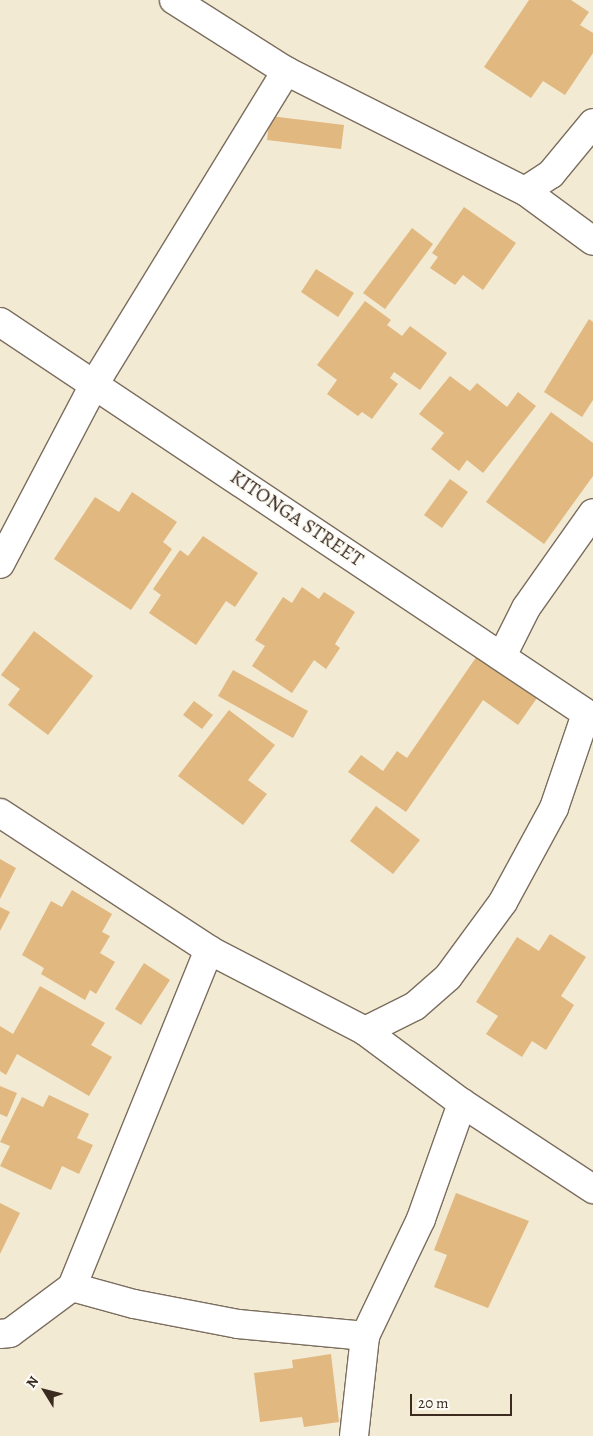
<!DOCTYPE html>
<style>
body{margin:0}
#map{position:relative;width:593px;height:1436px;overflow:hidden;background:#f3ead4;font-family:Alegreya,serif}
div>[style]{position:absolute}
[style*='--x']{left:calc(var(--x)*1px);top:calc(var(--y)*1px);width:calc(var(--w)*1px);rotate:calc(var(--a)*1deg)}
.building>*{inset:0;background:#e1b87f}
.roads{filter:drop-shadow(1px 0 #7b6d5e) drop-shadow(-1px 0 #7b6d5e) drop-shadow(0 1px #7b6d5e) drop-shadow(0 -1px #7b6d5e)}
.minor>*{height:28px;margin:-14px;padding:0 14px;transform-origin:14px;border-radius:14px;background:#fff}
span{translate:-50% -50%;white-space:nowrap;text-align:center;line-height:1.15;-webkit-text-stroke:4.5px #fdfcf7;paint-order:stroke}
.street-label{font-size:20px;color:#3b2a1e}
.north{position:absolute;left:20px;top:1366px;width:50px;height:50px;-webkit-text-stroke:4px #fdfcf7;paint-order:stroke;rotate:306deg;font-size:14px;font-weight:700;line-height:20px;text-align:center;color:#3b2a1e}
.north::after{content:'';display:block;margin:auto;width:18px;height:22px;background:#3b2a1e;clip-path:polygon(50% 0,100% 100%,50% 72%,0 100%)}
.scale{position:absolute;left:410px;top:1394px;width:102px;height:22px;box-sizing:border-box;border:2px solid #3b2a1e;border-top:0;padding-left:6px;font-size:15px;line-height:18px;white-space:nowrap;color:#3b2a1e;-webkit-text-stroke:4px #fdfcf7;paint-order:stroke}
</style>
<div id="map">
<div class="building">
<i style="clip-path:polygon(529px 0,571px 0,589px 12px,580px 25px,593px 33px,593px 53px,565px 95px,543px 81px,531px 98px,484px 67px)"></i>
<i style="clip-path:polygon(270px 116px,344px 125px,341px 149px,267px 140px)"></i>
<i style="clip-path:polygon(464px 207px,516px 243px,483px 290px,463px 275px,455px 285px,430px 268px,438px 257px,432px 253px)"></i>
<i style="clip-path:polygon(412px 228px,433px 244px,385px 309px,363px 293px)"></i>
<i style="clip-path:polygon(316px 269px,354px 293px,338px 317px,301px 292px)"></i>
<i style="clip-path:polygon(365px 301px,391px 320px,387px 325px,402px 336px,410px 326px,447px 353px,420px 390px,394px 372px,390px 378px,398px 384px,372px 419px,362px 412px,358px 416px,327px 394px,337px 380px,317px 365px)"></i>
<i style="clip-path:polygon(589px 319px,593px 322px,593px 400px,582px 417px,544px 392px)"></i>
<i style="clip-path:polygon(450px 376px,470px 391px,477px 383px,507px 407px,518px 392px,536px 406px,483px 473px,467px 460px,459px 471px,431px 449px,444px 433px,419px 414px)"></i>
<i style="clip-path:polygon(551px 412px,593px 443px,593px 476px,544px 544px,486px 502px)"></i>
<i style="clip-path:polygon(450px 479px,468px 492px,442px 528px,424px 515px)"></i>
<i style="clip-path:polygon(132px 492px,177px 522px,163px 542px,172px 549px,131px 610px,54px 559px,95px 497px,119px 512px)"></i>
<i style="clip-path:polygon(203px 536px,258px 573px,235px 607px,226px 601px,196px 645px,149px 613px,161px 595px,153px 589px,180px 550px,188px 556px)"></i>
<i style="clip-path:polygon(302px 587px,319px 599px,324px 592px,355px 612px,335px 644px,340px 648px,326px 669px,314px 660px,292px 693px,252px 666px,265px 646px,255px 640px,283px 597px,292px 603px)"></i>
<i style="clip-path:polygon(34px 631px,93px 676px,48px 735px,8px 705px,20px 689px,1px 675px)"></i>
<i style="clip-path:polygon(477px 656px,537px 698px,518px 725px,483px 700px,406px 812px,348px 772px,361px 755px,383px 771px,397px 751px,407px 758px)"></i>
<i style="clip-path:polygon(233px 670px,308px 711px,293px 738px,218px 696px)"></i>
<i style="clip-path:polygon(194px 701px,213px 715px,202px 729px,183px 715px)"></i>
<i style="clip-path:polygon(229px 710px,275px 745px,248px 780px,267px 794px,243px 825px,178px 776px)"></i>
<i style="clip-path:polygon(376px 806px,420px 840px,393px 874px,350px 841px)"></i>
<i style="clip-path:polygon(0 859px,16px 868px,0 899px)"></i>
<i style="clip-path:polygon(72px 890px,112px 914px,102px 932px,110px 936px,100px 953px,115px 962px,96px 994px,90px 990px,85px 1000px,41px 974px,44px 968px,22px 955px,51px 901px,62px 907px)"></i>
<i style="clip-path:polygon(0 907px,10px 912px,0 931px)"></i>
<i style="clip-path:polygon(550px 934px,586px 957px,561px 996px,574px 1005px,546px 1050px,532px 1041px,522px 1057px,486px 1034px,498px 1016px,476px 1002px,517px 937px,539px 951px)"></i>
<i style="clip-path:polygon(144px 963px,170px 980px,141px 1025px,115px 1009px)"></i>
<i style="clip-path:polygon(40px 986px,105px 1023px,91px 1045px,112px 1057px,89px 1096px,17px 1054px,6px 1075px,0 1071px,0 1026px,13px 1034px)"></i>
<i style="clip-path:polygon(0 1086px,17px 1093px,7px 1117px,0 1114px)"></i>
<i style="clip-path:polygon(49px 1095px,89px 1114px,77px 1138px,93px 1145px,79px 1174px,62px 1166px,51px 1190px,0 1166px,10px 1146px,0 1142px,22px 1097px,43px 1107px)"></i>
<i style="clip-path:polygon(456px 1193px,529px 1221px,488px 1308px,434px 1287px,447px 1255px,434px 1250px)"></i>
<i style="clip-path:polygon(0 1203px,20px 1213px,0 1254px)"></i>
<i style="clip-path:polygon(331px 1354px,339px 1422px,304px 1427px,302px 1417px,260px 1422px,254px 1373px,293px 1368px,292px 1360px)"></i>
</div>
<div class="roads">
<div class="minor">
<i style="--x:174;--y:0;--w:133;--a:32.4"></i>
<i style="--x:286;--y:71;--w:267;--a:26.7"></i>
<i style="--x:525;--y:191;--w:31;--a:-33"></i>
<i style="--x:551;--y:174;--w:66;--a:-50.5"></i>
<i style="--x:525;--y:191;--w:84;--a:36.3"></i>
<i style="--x:0;--y:322;--w:713;--a:33.73"></i>
<i style="--x:0;--y:564;--w:204;--a:-62.3"></i>
<i style="--x:95;--y:383;--w:366;--a:-58.5"></i>
<i style="--x:502;--y:656;--w:54;--a:-63.4"></i>
<i style="--x:526;--y:608;--w:116;--a:-54.8"></i>
<i style="--x:0;--y:813;--w:250;--a:33.2"></i>
<i style="--x:209;--y:950;--w:176;--a:27.4"></i>
<i style="--x:365;--y:1031;--w:121;--a:36.6"></i>
<i style="--x:462;--y:1103;--w:157;--a:33.3"></i>
<i style="--x:365;--y:1031;--w:56;--a:-26.6"></i>
<i style="--x:415;--y:1006;--w:44;--a:-41.3"></i>
<i style="--x:448;--y:977;--w:93;--a:-53.7"></i>
<i style="--x:503;--y:902;--w:107;--a:-61.5"></i>
<i style="--x:554;--y:808;--w:99;--a:-71.2"></i>
<i style="--x:72;--y:1287;--w:64;--a:15.3"></i>
<i style="--x:134;--y:1304;--w:106;--a:10.9"></i>
<i style="--x:238;--y:1324;--w:128;--a:5.4"></i>
<i style="--x:0;--y:1334;--w:10;--a:-6"></i>
<i style="--x:10;--y:1333;--w:77;--a:-36.6"></i>
<i style="--x:72;--y:1287;--w:364;--a:-67.9"></i>
<i style="--x:354;--y:1436;--w:101;--a:-83.7"></i>
<i style="--x:365;--y:1336;--w:130;--a:-64.4"></i>
<i style="--x:421;--y:1219;--w:123;--a:-70.5"></i>
</div>
</div>
<div class="street-label">
<span style="left:297px;top:518px;rotate:34deg">KITONGA STREET</span>
</div>
<div class="north">N</div>
<div class="scale">20 m</div>
</div>
